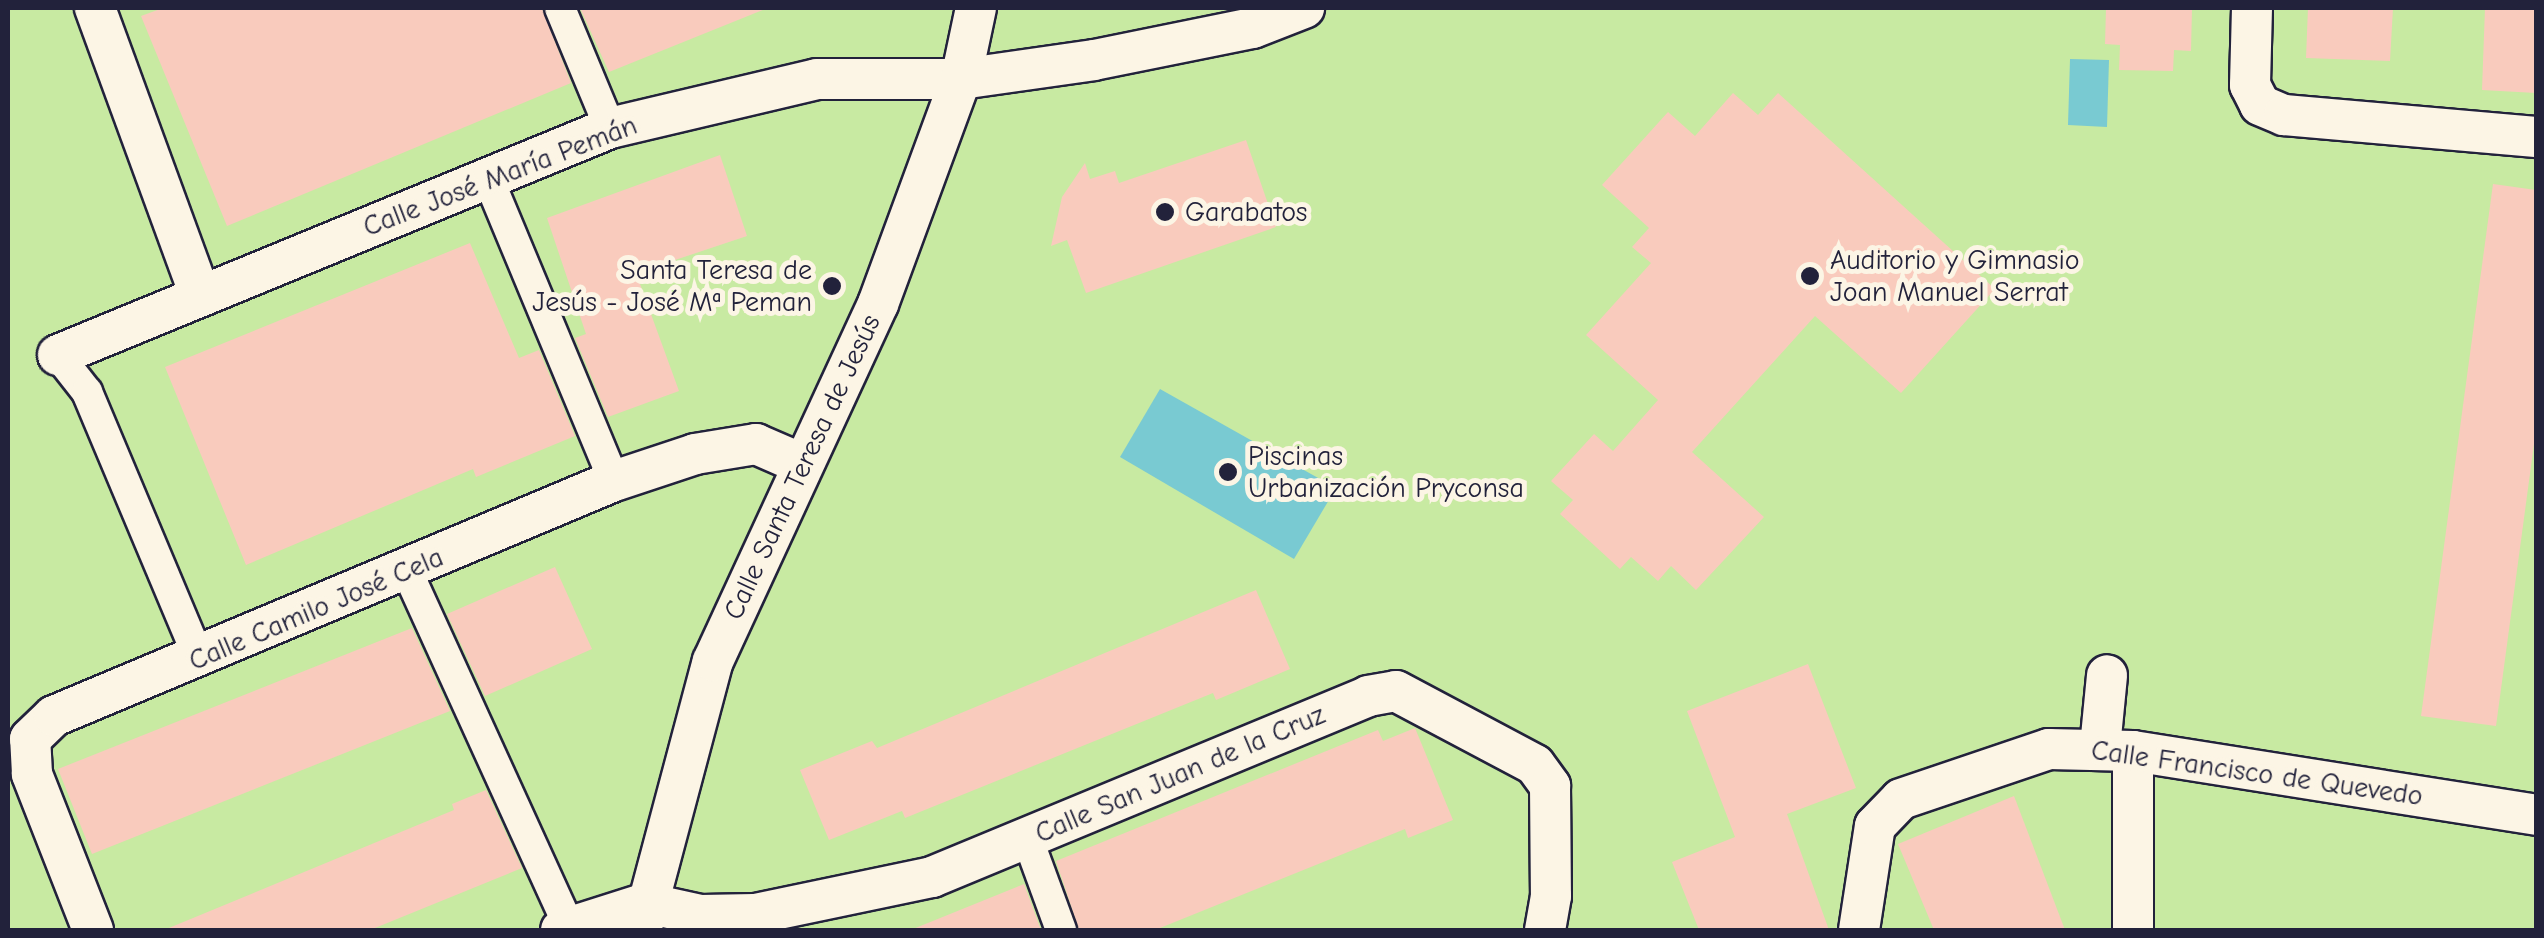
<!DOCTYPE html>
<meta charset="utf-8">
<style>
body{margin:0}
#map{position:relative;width:2544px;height:938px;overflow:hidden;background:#fcf5e5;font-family:"Comic Neue",sans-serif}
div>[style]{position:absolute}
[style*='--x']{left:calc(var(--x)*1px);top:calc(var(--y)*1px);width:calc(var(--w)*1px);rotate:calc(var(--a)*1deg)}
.green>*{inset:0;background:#c8eaa2}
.water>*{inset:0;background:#79cad2}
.building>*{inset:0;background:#f9cbbd}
.roads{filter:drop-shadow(2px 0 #22223b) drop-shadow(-2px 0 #22223b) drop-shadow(0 2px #22223b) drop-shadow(0 -2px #22223b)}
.pedestrian>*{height:30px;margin:-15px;padding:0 15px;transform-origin:15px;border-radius:15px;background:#fcf5e5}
.minor>*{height:40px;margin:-20px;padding:0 20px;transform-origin:20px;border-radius:20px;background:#fcf5e5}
.dots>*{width:28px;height:28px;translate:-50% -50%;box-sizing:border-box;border:5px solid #fcf5e5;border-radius:50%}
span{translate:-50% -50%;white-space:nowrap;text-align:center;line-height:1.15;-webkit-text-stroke:10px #fcf5e5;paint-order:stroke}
.street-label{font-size:28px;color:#22223b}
.poi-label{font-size:28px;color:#22223b}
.left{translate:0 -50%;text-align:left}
.right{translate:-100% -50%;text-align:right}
.frame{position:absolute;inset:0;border:10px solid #22223b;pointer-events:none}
</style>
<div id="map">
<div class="green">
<i style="clip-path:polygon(8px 8px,2536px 8px,2536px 930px,8px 930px)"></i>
</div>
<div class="water">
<i style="clip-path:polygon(2070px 59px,2109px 60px,2107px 127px,2068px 125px)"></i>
<i style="clip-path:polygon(1160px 389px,1336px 488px,1294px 559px,1120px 457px)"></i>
</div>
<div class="building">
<i style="clip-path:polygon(163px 8px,542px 8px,571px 83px,227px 226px,141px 16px)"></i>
<i style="clip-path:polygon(580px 8px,765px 8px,765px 9px,609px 72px)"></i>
<i style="clip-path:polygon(2106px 8px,2192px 8px,2191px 51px,2174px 50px,2173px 71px,2119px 70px,2120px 45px,2105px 44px)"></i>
<i style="clip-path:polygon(2308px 8px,2393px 8px,2390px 61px,2306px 58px)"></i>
<i style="clip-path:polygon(2485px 8px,2536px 8px,2536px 93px,2482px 90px)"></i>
<i style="clip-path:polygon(1733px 93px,1758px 115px,1778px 93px,1995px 289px,1901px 393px,1815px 316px,1692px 452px,1764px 517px,1696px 590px,1671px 566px,1658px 581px,1631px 557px,1620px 569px,1560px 514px,1573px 500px,1551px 481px,1594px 434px,1613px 451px,1658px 400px,1586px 335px,1651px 263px,1632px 247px,1649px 228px,1602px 185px,1668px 112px,1695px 136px)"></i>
<i style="clip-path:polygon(1246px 140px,1276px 227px,1086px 293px,1067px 240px,1051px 246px,1062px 197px,1085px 163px,1090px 179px,1115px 171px,1119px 183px)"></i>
<i style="clip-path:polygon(720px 155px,747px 236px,636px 273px,679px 391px,608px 417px,575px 338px,586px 334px,547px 218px)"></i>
<i style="clip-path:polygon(2493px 184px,2536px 190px,2536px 429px,2496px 726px,2421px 716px)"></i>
<i style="clip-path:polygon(470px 243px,519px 358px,539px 350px,575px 436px,476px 477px,473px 469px,246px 565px,165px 367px)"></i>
<i style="clip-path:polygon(555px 567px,592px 649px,485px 696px,447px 614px)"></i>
<i style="clip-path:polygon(1256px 590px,1290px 669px,1216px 700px,1213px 693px,905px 818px,902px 811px,829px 840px,800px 770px,872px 741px,877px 748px)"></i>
<i style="clip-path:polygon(412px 628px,450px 711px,92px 854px,58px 769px)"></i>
<i style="clip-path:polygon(1808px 664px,1856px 788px,1787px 814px,1829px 930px,1699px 930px,1672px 862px,1735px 837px,1687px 711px)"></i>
<i style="clip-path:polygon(1415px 728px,1453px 820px,1408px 838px,1405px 829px,1155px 930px,1079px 930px,1056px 861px,1378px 730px,1383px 741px)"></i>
<i style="clip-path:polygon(486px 790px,522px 868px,370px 930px,164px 930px,454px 810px,452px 804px)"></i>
<i style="clip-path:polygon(2014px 796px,2065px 930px,1934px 930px,1898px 844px)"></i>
<i style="clip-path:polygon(1024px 884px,1041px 930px,914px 930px,913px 929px)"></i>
</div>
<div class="roads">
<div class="pedestrian">
<i style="--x:560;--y:8;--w:130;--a:67.4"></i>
<i style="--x:488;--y:178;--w:328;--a:67.4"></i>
<i style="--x:58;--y:355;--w:47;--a:51.9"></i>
<i style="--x:87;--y:392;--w:289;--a:67.2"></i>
<i style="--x:407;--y:571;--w:391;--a:65.5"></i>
<i style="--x:1027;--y:837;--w:99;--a:69.9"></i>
</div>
<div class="minor">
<i style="--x:95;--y:8;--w:306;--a:69.9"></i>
<i style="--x:2252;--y:8;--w:77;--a:91.5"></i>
<i style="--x:2250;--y:85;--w:22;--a:63"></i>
<i style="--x:2260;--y:105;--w:26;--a:23"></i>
<i style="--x:2284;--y:115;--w:253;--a:5"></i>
<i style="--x:58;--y:355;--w:597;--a:-22.35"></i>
<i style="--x:610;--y:128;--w:213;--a:-13.3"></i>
<i style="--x:817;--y:79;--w:144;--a:0"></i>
<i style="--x:961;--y:79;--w:134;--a:-8.1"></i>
<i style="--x:1094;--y:60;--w:162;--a:-11.4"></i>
<i style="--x:1253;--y:28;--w:55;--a:-21.4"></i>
<i style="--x:2100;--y:747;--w:72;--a:-84.4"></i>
<i style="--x:2133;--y:751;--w:179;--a:90"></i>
<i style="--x:642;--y:927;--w:275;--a:-75.1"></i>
<i style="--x:713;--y:661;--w:393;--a:-65.2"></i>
<i style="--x:878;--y:304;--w:240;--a:-69.8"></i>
<i style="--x:961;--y:79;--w:73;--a:-78.1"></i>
<i style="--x:93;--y:930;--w:168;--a:-111.4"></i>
<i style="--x:32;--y:774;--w:35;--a:-93"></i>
<i style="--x:30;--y:739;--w:33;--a:-44"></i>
<i style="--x:54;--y:716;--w:607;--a:-22.77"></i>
<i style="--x:614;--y:481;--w:85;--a:-18.4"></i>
<i style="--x:695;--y:454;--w:62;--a:-9.3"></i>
<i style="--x:756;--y:444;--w:48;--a:23.4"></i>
<i style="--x:561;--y:930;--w:89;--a:-17.6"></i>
<i style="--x:646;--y:903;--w:56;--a:12.3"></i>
<i style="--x:701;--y:915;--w:54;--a:-1.1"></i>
<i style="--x:755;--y:914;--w:181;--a:-11.8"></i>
<i style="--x:932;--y:877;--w:472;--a:-22.5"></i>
<i style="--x:1368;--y:696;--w:28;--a:-10"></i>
<i style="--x:1396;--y:691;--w:157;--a:28"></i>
<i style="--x:1535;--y:765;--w:26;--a:54"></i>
<i style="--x:1550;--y:786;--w:110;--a:89.5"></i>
<i style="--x:1551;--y:896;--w:35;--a:100"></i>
<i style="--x:1859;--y:930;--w:105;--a:-81.3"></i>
<i style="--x:1875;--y:826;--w:37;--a:-46"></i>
<i style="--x:1901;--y:799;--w:156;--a:-18.7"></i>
<i style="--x:2049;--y:749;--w:84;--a:1.4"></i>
<i style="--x:2133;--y:751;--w:408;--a:9"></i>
</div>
</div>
<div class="dots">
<i style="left:1165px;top:212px;background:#22223b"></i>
<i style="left:1810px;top:276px;background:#22223b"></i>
<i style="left:832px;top:286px;background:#22223b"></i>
<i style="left:1228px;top:472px;background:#22223b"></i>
</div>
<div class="street-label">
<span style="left:500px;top:176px;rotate:-21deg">Calle José María Pemán</span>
<span style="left:802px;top:467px;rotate:-65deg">Calle Santa Teresa de Jesús</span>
<span style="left:316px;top:609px;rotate:-23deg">Calle Camilo José Cela</span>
<span style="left:2257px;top:773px;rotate:8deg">Calle Francisco de Quevedo</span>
<span style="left:1180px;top:774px;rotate:-23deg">Calle San Juan de la Cruz</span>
</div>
<div class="poi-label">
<span class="left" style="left:1185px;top:212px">Garabatos</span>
<span class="left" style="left:1830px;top:276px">Auditorio y Gimnasio<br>Joan Manuel Serrat</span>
<span class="right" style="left:812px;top:286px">Santa Teresa de<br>Jesús - José Mª Peman</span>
<span class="left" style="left:1248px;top:472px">Piscinas<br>Urbanización Pryconsa</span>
</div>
<div class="frame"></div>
</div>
